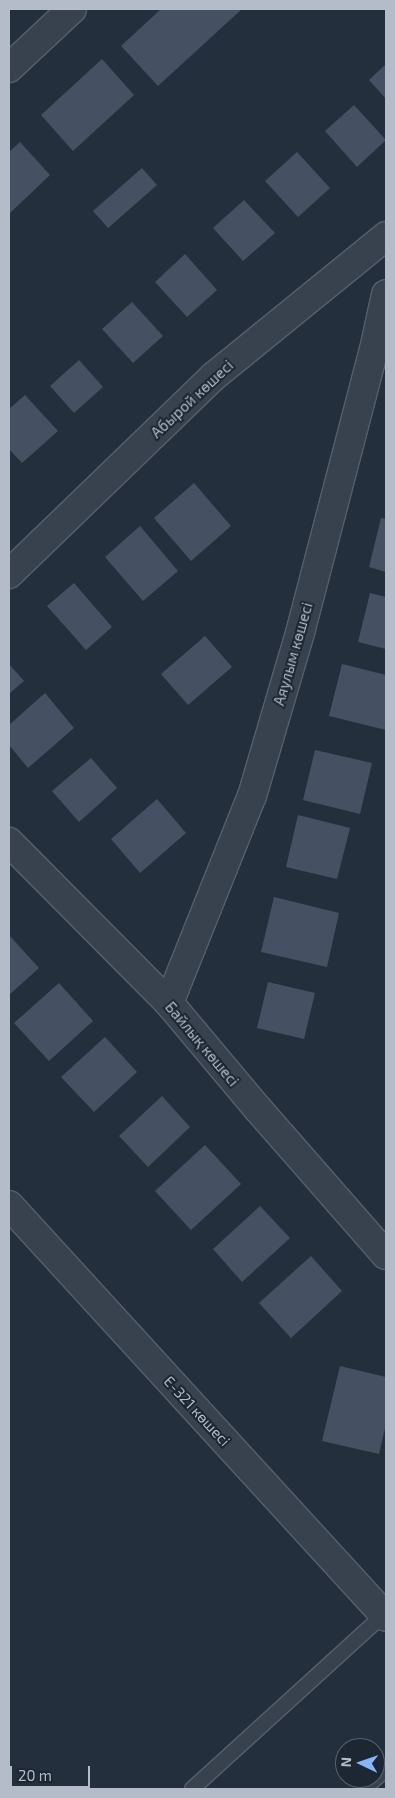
<!DOCTYPE html>
<meta charset="utf-8">
<style>
body{margin:0}
#map{position:relative;width:395px;height:1798px;overflow:hidden;background:#242f3e;font-family:"Exo 2",sans-serif}
div>[style]{position:absolute}
[style*='--x']{left:calc(var(--x)*1px);top:calc(var(--y)*1px);width:calc(var(--w)*1px);rotate:calc(var(--a)*1deg)}
.building>*{inset:0;background:#455162}
.roads{filter:drop-shadow(1px 0 #565f6c) drop-shadow(-1px 0 #565f6c) drop-shadow(0 1px #565f6c) drop-shadow(0 -1px #565f6c)}
.service>*{height:14px;margin:-7px;padding:0 7px;transform-origin:7px;border-radius:7px;background:#38414e}
.minor>*{height:28px;margin:-14px;padding:0 14px;transform-origin:14px;border-radius:14px;background:#38414e}
span{translate:-50% -50%;white-space:nowrap;text-align:center;line-height:1.15;-webkit-text-stroke:4px #1d2633;paint-order:stroke}
.street-label{font-size:15px;color:#b4bcc9}
.frame{position:absolute;inset:0;border:10px solid #b4bcc9;pointer-events:none}
.north{position:absolute;left:335px;top:1738px;width:50px;height:50px;box-sizing:border-box;background:#1d2633;border:1px solid #59626f;border-radius:50%;rotate:273deg;font-size:14px;font-weight:700;line-height:20px;text-align:center;color:#b4bcc9}
.north::after{content:'';display:block;margin:auto;width:18px;height:22px;background:#8ab4f8;clip-path:polygon(50% 0,100% 100%,50% 72%,0 100%)}
.scale{position:absolute;left:10px;top:1766px;width:80px;height:22px;box-sizing:border-box;border:2px solid #b4bcc9;border-top:0;padding-left:6px;font-size:15px;line-height:18px;white-space:nowrap;color:#b4bcc9;-webkit-text-stroke:4px #1d2633;paint-order:stroke}
</style>
<div id="map">
<div class="building">
<i style="clip-path:polygon(161px 9px,242px 9px,158px 86px,121px 46px)"></i>
<i style="clip-path:polygon(102px 59px,134px 95px,73px 151px,41px 115px)"></i>
<i style="clip-path:polygon(386px 64px,386px 99px,369px 80px)"></i>
<i style="clip-path:polygon(354px 105px,386px 140px,357px 167px,325px 131px)"></i>
<i style="clip-path:polygon(20px 142px,50px 175px,9px 214px,9px 152px)"></i>
<i style="clip-path:polygon(297px 152px,330px 188px,298px 217px,265px 181px)"></i>
<i style="clip-path:polygon(142px 168px,157px 185px,108px 228px,93px 211px)"></i>
<i style="clip-path:polygon(244px 200px,275px 233px,243px 261px,213px 228px)"></i>
<i style="clip-path:polygon(185px 254px,217px 290px,187px 317px,155px 282px)"></i>
<i style="clip-path:polygon(132px 302px,163px 336px,133px 363px,102px 329px)"></i>
<i style="clip-path:polygon(79px 360px,103px 387px,74px 413px,50px 386px)"></i>
<i style="clip-path:polygon(25px 395px,58px 431px,22px 463px,9px 449px,9px 409px)"></i>
<i style="clip-path:polygon(194px 483px,231px 526px,191px 561px,154px 518px)"></i>
<i style="clip-path:polygon(381px 518px,386px 519px,386px 572px,369px 567px)"></i>
<i style="clip-path:polygon(140px 526px,178px 571px,143px 601px,105px 557px)"></i>
<i style="clip-path:polygon(74px 583px,112px 627px,86px 650px,47px 606px)"></i>
<i style="clip-path:polygon(370px 593px,386px 597px,386px 649px,358px 642px)"></i>
<i style="clip-path:polygon(205px 636px,232px 667px,188px 705px,161px 674px)"></i>
<i style="clip-path:polygon(9px 664px,24px 681px,9px 694px)"></i>
<i style="clip-path:polygon(342px 664px,386px 675px,386px 730px,329px 716px)"></i>
<i style="clip-path:polygon(45px 693px,74px 728px,28px 768px,9px 745px,9px 725px)"></i>
<i style="clip-path:polygon(315px 750px,372px 763px,360px 814px,303px 800px)"></i>
<i style="clip-path:polygon(91px 758px,117px 788px,79px 822px,52px 791px)"></i>
<i style="clip-path:polygon(157px 799px,186px 833px,140px 873px,111px 839px)"></i>
<i style="clip-path:polygon(298px 815px,350px 828px,337px 879px,286px 867px)"></i>
<i style="clip-path:polygon(274px 897px,339px 913px,327px 967px,261px 952px)"></i>
<i style="clip-path:polygon(9px 935px,39px 968px,9px 995px)"></i>
<i style="clip-path:polygon(268px 982px,315px 993px,304px 1039px,257px 1028px)"></i>
<i style="clip-path:polygon(59px 983px,93px 1021px,49px 1061px,14px 1023px)"></i>
<i style="clip-path:polygon(105px 1037px,137px 1072px,94px 1112px,61px 1077px)"></i>
<i style="clip-path:polygon(162px 1096px,190px 1127px,148px 1167px,119px 1136px)"></i>
<i style="clip-path:polygon(205px 1145px,241px 1184px,191px 1230px,155px 1191px)"></i>
<i style="clip-path:polygon(260px 1206px,290px 1238px,242px 1282px,213px 1249px)"></i>
<i style="clip-path:polygon(311px 1256px,342px 1291px,291px 1338px,259px 1303px)"></i>
<i style="clip-path:polygon(340px 1366px,386px 1377px,386px 1424px,379px 1454px,322px 1441px)"></i>
</div>
<div class="roads">
<div class="service">
<i style="--x:192;--y:1789;--w:260;--a:-42.3"></i>
<i style="--x:364;--y:1789;--w:30;--a:-42"></i>
</div>
<div class="minor">
<i style="--x:9;--y:68;--w:86;--a:-43.1"></i>
<i style="--x:9;--y:574;--w:285;--a:-44"></i>
<i style="--x:214;--y:376;--w:222;--a:-39.1"></i>
<i style="--x:9;--y:842;--w:227;--a:45.2"></i>
<i style="--x:169;--y:1003;--w:138;--a:50"></i>
<i style="--x:258;--y:1109;--w:194;--a:48.8"></i>
<i style="--x:169;--y:1003;--w:223;--a:-68.2"></i>
<i style="--x:252;--y:796;--w:170;--a:-73.6"></i>
<i style="--x:300;--y:633;--w:298;--a:-75.4"></i>
<i style="--x:375;--y:345;--w:52;--a:-77.8"></i>
<i style="--x:9;--y:1205;--w:558;--a:47.54"></i>
</div>
</div>
<div class="street-label">
<span style="left:192px;top:399px;rotate:-43deg">Абырой көшесі</span>
<span style="left:293px;top:654px;rotate:-74deg">Аяулым көшесі</span>
<span style="left:202px;top:1044px;rotate:50deg">Байлық көшесі</span>
<span style="left:197px;top:1411px;rotate:47deg">Е-321 көшесі</span>
</div>
<div class="frame"></div>
<div class="north">N</div>
<div class="scale">20 m</div>
</div>
